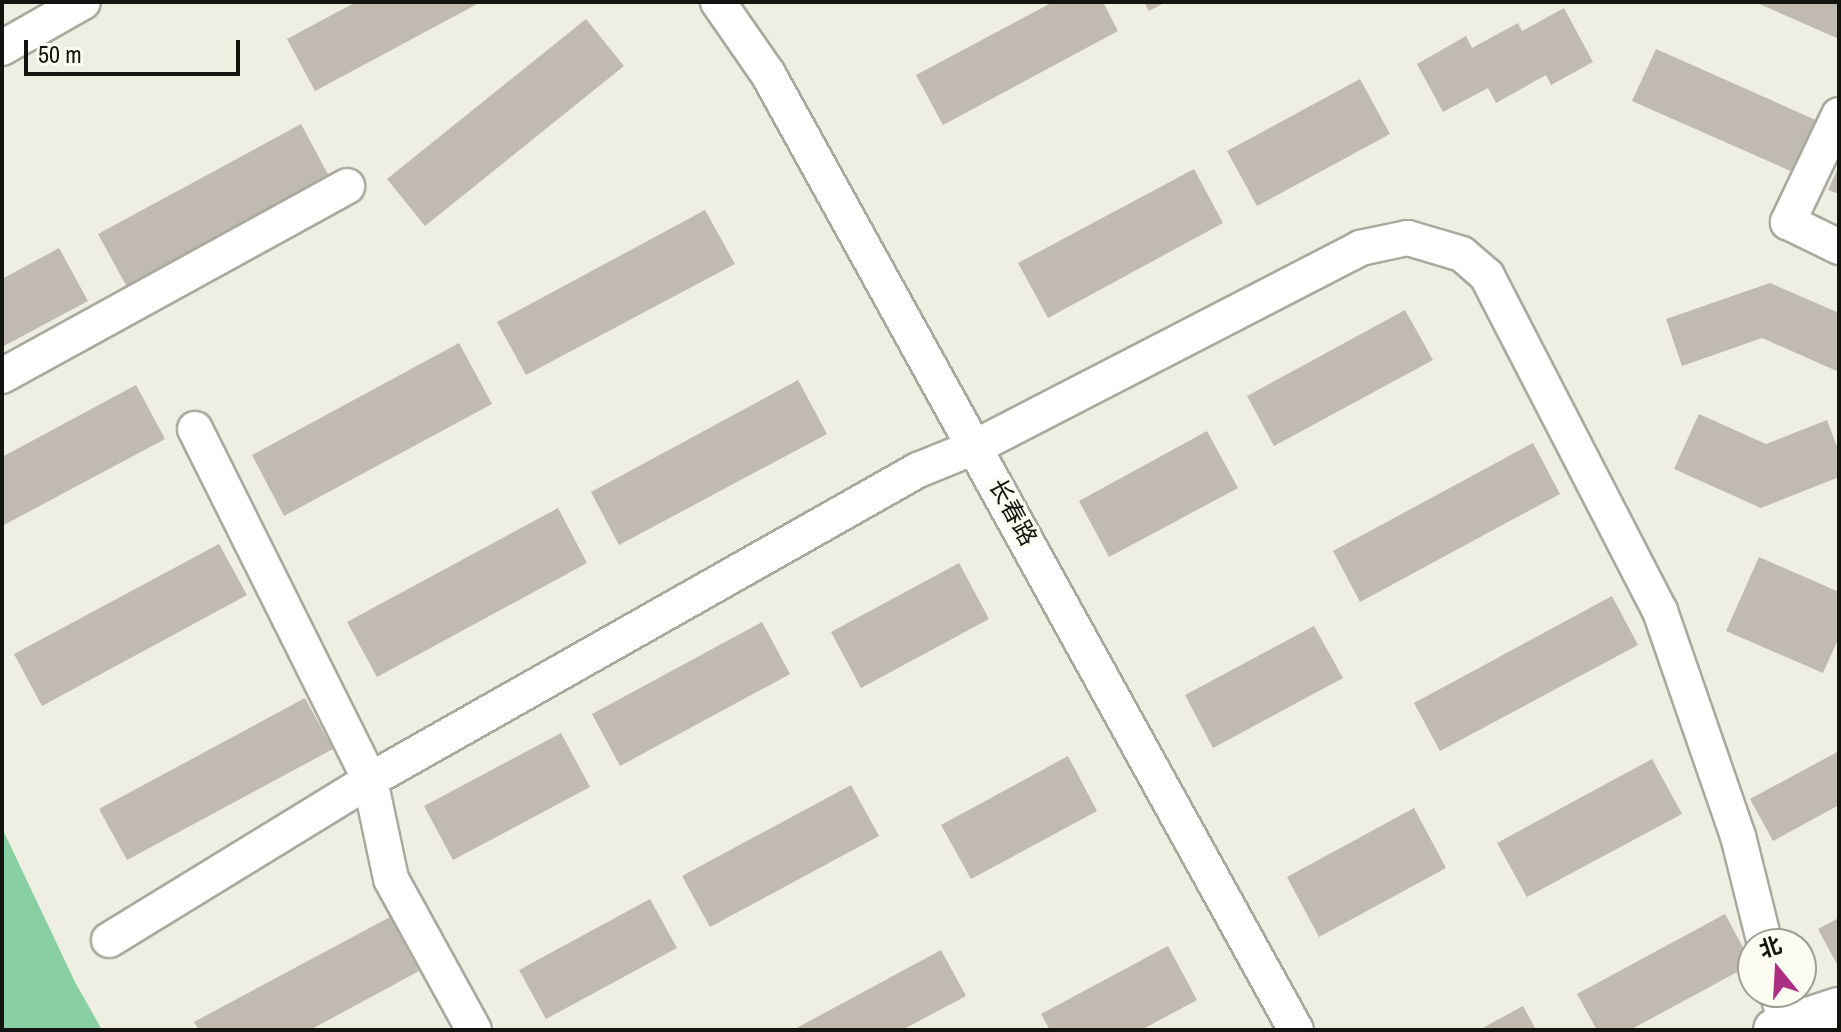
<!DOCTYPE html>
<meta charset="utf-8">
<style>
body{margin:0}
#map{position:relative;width:1841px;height:1032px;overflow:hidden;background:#eeeee2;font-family:"Archivo Narrow","Noto Sans SC",sans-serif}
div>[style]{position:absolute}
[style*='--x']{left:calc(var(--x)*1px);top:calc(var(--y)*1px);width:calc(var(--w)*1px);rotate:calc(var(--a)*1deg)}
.water>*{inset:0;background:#88cfa1}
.building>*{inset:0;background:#c0bab0}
.roads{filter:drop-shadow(2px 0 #a9a99e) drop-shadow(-2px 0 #a9a99e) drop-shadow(0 2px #a9a99e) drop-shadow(0 -2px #a9a99e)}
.minor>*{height:34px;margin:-17px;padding:0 17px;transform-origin:17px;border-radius:17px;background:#fff}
.major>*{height:42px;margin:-21px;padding:0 21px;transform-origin:21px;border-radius:21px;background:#fff}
span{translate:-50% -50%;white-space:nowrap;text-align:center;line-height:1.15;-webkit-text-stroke:6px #fbfbef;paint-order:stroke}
.street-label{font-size:24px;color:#13130f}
.frame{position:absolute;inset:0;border:4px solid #13130f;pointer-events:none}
.north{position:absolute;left:1737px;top:928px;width:80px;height:80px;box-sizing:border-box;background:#fbfbef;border:2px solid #9e9e95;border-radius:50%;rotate:342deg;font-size:22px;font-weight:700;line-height:32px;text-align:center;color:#13130f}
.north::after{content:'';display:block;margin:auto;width:28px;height:36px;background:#ab3083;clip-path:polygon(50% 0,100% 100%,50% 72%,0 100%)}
.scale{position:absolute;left:24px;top:40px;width:216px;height:36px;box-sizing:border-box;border:4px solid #13130f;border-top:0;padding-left:10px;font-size:24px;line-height:28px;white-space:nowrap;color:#13130f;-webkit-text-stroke:6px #fbfbef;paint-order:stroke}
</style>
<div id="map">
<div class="water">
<i style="clip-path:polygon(2px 828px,75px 982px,102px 1030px,2px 1030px)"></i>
</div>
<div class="building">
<i style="clip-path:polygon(356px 2px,481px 2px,315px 91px,287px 39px)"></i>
<i style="clip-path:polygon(1053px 2px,1103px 2px,1118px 31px,943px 125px,916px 75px)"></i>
<i style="clip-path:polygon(1144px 2px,1166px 2px,1149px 11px)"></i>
<i style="clip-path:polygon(1755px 2px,1839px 2px,1839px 39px)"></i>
<i style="clip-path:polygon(1564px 8px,1593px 62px,1551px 85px,1546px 75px,1496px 103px,1488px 88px,1443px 112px,1417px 64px,1466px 36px,1472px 48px,1518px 23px,1522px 31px)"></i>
<i style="clip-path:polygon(586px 19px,624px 66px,425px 226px,387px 179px)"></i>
<i style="clip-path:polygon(1656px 49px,1818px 121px,1795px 173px,1632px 101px)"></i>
<i style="clip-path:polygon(1360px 79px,1390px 134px,1257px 206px,1227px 151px)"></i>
<i style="clip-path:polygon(301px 124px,330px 178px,127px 287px,98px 234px)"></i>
<i style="clip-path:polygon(1839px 166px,1839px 194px,1828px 190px)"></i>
<i style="clip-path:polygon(1194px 169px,1223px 223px,1048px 318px,1018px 263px)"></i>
<i style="clip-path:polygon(705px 210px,735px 264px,526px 375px,497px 322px)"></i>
<i style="clip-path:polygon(59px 248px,88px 301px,2px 347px,2px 279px)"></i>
<i style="clip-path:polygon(1770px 283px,1839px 313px,1839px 372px,1762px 338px,1682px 366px,1666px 319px)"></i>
<i style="clip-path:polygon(1405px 310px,1433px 360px,1274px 446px,1247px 396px)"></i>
<i style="clip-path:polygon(459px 343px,492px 404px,284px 516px,252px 455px)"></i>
<i style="clip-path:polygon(798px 380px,827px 434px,619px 545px,591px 492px)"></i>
<i style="clip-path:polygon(136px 385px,165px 439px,2px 526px,2px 457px)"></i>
<i style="clip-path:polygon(1699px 414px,1766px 444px,1827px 420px,1839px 452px,1839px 477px,1761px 508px,1674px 469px)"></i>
<i style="clip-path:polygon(1207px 431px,1238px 488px,1109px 557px,1079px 501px)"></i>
<i style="clip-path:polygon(1533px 443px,1560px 494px,1360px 602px,1333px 551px)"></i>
<i style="clip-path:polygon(558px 508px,587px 563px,377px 677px,347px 622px)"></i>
<i style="clip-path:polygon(219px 544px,247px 595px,42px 706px,14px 654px)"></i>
<i style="clip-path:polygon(1759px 557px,1839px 592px,1839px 637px,1823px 673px,1726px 631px)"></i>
<i style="clip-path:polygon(959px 563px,989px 619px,861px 688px,831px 632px)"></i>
<i style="clip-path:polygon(1612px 596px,1638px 645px,1440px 751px,1414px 703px)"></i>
<i style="clip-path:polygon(762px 622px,790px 674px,620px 766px,592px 714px)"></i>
<i style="clip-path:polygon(1314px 626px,1343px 678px,1213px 748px,1185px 695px)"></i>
<i style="clip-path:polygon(305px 698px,333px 749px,127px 860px,99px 809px)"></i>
<i style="clip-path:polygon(561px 733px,590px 787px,453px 860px,424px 806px)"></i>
<i style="clip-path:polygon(1839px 751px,1839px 805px,1773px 841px,1750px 799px)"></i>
<i style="clip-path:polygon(1068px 756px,1097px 811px,971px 879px,941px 825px)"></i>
<i style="clip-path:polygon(1652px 759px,1682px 814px,1527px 897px,1497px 843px)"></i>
<i style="clip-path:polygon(851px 785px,879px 836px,710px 927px,682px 876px)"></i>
<i style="clip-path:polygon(1414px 808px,1446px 868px,1319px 937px,1287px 877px)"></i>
<i style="clip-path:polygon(650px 899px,677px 948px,546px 1019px,519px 970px)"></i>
<i style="clip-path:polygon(1725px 914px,1752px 964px,1630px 1030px,1597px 1030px,1577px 994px)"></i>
<i style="clip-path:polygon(390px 917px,419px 971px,310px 1030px,199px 1030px,194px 1022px)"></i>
<i style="clip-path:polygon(1839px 918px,1839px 968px,1818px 929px)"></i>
<i style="clip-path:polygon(1168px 946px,1197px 1000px,1141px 1030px,1050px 1030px,1041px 1014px)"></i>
<i style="clip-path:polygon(941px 950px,966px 996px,902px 1030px,793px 1030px)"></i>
<i style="clip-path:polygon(1523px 1006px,1536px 1030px,1479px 1030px)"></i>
</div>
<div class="roads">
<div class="minor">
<i style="--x:718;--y:2;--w:88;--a:55.2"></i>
<i style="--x:768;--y:74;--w:1092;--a:61.09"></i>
<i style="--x:2;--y:48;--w:93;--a:-29.6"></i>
<i style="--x:1839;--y:115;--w:119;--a:115.5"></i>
<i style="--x:1788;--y:222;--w:57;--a:26.1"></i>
<i style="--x:2;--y:376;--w:394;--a:-28.8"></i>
<i style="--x:195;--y:429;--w:392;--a:63.5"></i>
<i style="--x:370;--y:780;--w:101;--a:78"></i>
<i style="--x:391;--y:879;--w:172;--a:61.2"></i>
<i style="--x:109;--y:940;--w:306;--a:-31.5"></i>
<i style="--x:370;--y:780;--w:630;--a:-29.5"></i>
<i style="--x:918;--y:470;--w:64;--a:-22.1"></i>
<i style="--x:977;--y:446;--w:431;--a:-27.3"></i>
<i style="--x:1360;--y:248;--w:49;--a:-11.8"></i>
<i style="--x:1408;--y:238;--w:56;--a:16.5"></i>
<i style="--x:1462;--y:254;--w:33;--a:41"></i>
<i style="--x:1487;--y:276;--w:377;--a:62.7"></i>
<i style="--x:1660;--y:611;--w:238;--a:70.9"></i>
<i style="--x:1738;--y:836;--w:111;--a:76"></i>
<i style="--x:1777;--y:992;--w:33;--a:74"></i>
</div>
<div class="major">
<i style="--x:1775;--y:1030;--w:67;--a:-18.2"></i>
</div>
</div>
<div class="street-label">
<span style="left:1013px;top:512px;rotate:61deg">长春路</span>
</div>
<div class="frame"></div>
<div class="north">北</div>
<div class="scale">50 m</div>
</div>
